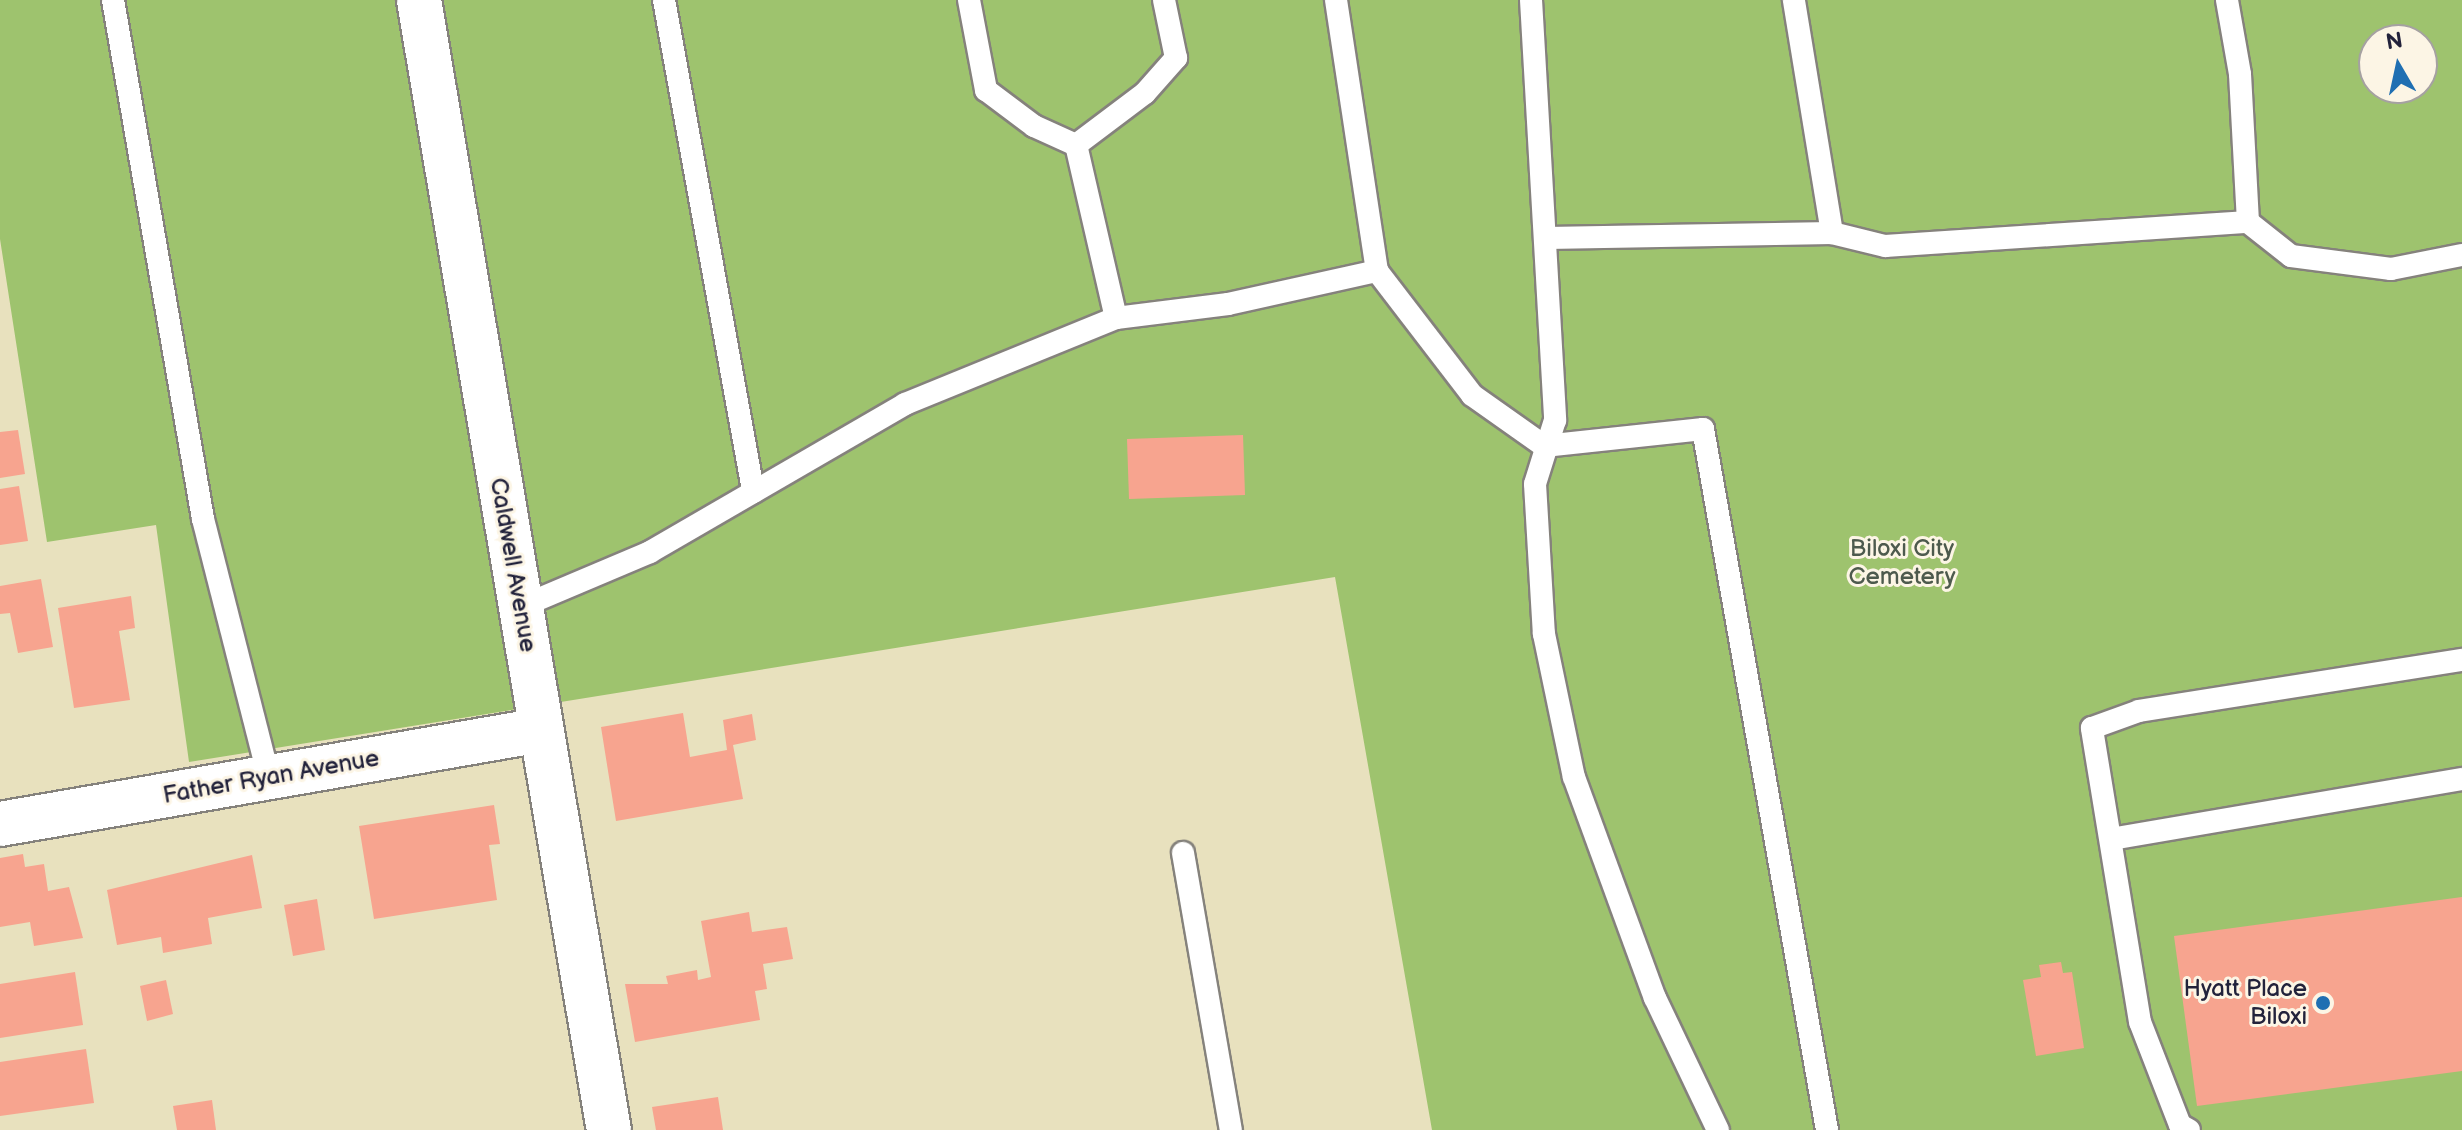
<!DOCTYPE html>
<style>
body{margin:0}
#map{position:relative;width:2462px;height:1130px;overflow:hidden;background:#e8e1be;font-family:"Balsamiq Sans",sans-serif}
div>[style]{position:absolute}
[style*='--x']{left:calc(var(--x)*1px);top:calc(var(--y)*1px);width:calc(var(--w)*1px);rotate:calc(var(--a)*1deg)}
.green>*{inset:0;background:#9ec36e}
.building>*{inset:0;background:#f7a48f}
.roads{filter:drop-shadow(2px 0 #85827c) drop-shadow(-2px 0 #85827c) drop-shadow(0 2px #85827c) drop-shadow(0 -2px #85827c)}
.lane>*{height:22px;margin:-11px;padding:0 11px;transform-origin:11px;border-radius:11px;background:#fff}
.street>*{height:44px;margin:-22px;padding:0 22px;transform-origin:22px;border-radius:22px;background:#fff}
.dots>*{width:22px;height:22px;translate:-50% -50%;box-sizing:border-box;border:4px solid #fcf5e5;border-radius:50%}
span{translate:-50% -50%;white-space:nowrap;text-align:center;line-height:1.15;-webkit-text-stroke:6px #fcf5e5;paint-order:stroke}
.park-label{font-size:24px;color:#4d5a4d}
.street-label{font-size:24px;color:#22223b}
.poi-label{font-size:24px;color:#22223b}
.right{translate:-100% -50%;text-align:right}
.north{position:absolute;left:2358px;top:24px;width:80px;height:80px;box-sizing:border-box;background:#fcf5e5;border:2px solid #a5a1a1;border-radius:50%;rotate:351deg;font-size:22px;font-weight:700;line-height:32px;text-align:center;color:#22223b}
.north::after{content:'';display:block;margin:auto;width:28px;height:36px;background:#1f6fb2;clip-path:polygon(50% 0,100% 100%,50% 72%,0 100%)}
</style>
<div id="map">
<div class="green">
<i style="clip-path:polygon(evenodd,0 0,2462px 0,2462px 1130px,1432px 1130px,1335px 577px,189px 762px,156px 525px,47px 542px,0 239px,0 0,2374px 40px,2422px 40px,2422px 88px,2374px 88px,2374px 40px)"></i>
</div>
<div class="building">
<i style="clip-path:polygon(18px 430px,25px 474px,0 478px,0 432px)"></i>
<i style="clip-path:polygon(1243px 435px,1245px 495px,1129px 499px,1127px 439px)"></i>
<i style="clip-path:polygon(19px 486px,28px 541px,0 545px,0 489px)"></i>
<i style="clip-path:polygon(41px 579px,53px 647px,18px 653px,10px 613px,0 614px,0 586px)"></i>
<i style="clip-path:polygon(131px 596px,135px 628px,119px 631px,130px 700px,74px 708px,58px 608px)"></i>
<i style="clip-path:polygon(683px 713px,690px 757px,727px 750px,723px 720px,752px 714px,756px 740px,733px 745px,743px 799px,616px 821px,601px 727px)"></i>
<i style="clip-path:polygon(494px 805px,500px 844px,489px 845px,497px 900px,374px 919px,359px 826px)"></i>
<i style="clip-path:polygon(23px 854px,25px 867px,44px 864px,48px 891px,69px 887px,83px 938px,34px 946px,30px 922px,0 927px,0 858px)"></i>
<i style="clip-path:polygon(252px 855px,262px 908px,208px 918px,212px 944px,163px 953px,161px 937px,117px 945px,107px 890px)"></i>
<i style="clip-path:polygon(2462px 897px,2462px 1071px,2197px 1106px,2174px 936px)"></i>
<i style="clip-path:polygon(317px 899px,325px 950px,293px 956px,284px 905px)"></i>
<i style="clip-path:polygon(749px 912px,752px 932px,787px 927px,793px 959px,763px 964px,767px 989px,755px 991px,760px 1020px,635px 1042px,625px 984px,668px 984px,666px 976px,697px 970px,698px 980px,711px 977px,701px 921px)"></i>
<i style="clip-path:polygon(2061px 962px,2063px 973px,2072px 972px,2084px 1048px,2036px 1056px,2023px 980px,2041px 977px,2039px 965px)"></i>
<i style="clip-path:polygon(75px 972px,83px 1025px,0 1038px,0 984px)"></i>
<i style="clip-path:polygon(166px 980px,173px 1014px,147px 1021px,140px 986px)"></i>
<i style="clip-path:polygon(86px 1049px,94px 1103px,0 1116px,0 1062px)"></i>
<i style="clip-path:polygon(718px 1097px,723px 1130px,656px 1130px,652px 1107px)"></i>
<i style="clip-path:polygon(212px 1100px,216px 1130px,177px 1130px,173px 1106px)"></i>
</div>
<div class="roads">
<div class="lane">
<i style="--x:113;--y:0;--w:527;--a:80.16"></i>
<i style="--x:203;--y:519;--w:267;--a:75.7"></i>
<i style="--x:664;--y:0;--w:500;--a:79.7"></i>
<i style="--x:969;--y:0;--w:92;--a:79.3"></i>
<i style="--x:986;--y:90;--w:60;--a:36.9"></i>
<i style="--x:1034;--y:126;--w:46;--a:24.3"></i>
<i style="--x:1336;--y:0;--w:274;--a:81.4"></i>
<i style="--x:1377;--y:271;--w:156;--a:52.5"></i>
<i style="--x:1472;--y:395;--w:88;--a:35.3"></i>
<i style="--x:1544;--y:446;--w:160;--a:-6.1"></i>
<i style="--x:1703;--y:429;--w:712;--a:79.97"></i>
<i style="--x:1531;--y:0;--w:421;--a:86.7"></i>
<i style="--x:1555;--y:420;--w:67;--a:107.4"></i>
<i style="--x:1535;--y:484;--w:150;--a:86.6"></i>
<i style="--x:1544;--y:634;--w:146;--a:78.2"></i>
<i style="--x:1574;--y:777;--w:235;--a:69.9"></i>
<i style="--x:1655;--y:998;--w:146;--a:64.5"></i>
<i style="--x:2248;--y:222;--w:55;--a:38.3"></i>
<i style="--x:2291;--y:256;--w:101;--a:7.4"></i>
<i style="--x:2391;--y:269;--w:72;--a:-11.2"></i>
<i style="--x:1832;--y:233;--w:55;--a:13.8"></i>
<i style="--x:1885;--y:246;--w:364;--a:-3.8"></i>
<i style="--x:2248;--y:222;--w:148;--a:-93.1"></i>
<i style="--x:2240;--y:74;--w:75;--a:-100"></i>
<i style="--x:1547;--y:238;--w:285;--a:-1"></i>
<i style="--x:1832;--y:233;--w:236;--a:-99.3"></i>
<i style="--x:1116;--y:318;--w:178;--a:-103"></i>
<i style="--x:1076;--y:145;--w:86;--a:-37"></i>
<i style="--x:1145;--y:93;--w:47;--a:-48.5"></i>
<i style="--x:1176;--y:58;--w:59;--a:-101.7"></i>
<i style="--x:520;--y:607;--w:141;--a:-22.9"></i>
<i style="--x:650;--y:552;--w:295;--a:-30.1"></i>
<i style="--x:905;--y:404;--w:228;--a:-22.2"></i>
<i style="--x:1116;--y:318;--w:113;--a:-7.1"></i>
<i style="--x:1228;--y:304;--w:153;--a:-12.5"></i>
<i style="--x:2111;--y:839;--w:356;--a:-9.7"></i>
<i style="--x:1183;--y:853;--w:281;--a:80.2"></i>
<i style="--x:2189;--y:1130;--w:10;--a:-151"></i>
<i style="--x:2180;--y:1125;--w:110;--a:-111.2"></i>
<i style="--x:2140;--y:1022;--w:298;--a:-99.3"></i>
<i style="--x:2092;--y:728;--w:50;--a:-19.9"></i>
<i style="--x:2139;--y:711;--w:327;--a:-9"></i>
</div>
<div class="street">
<i style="--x:419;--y:0;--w:1146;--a:80.46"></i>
<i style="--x:0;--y:824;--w:549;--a:-9.86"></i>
</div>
</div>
<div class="dots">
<i style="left:2323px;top:1003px;background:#1f6fb2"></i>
</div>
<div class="park-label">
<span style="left:1902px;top:563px">Biloxi City<br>Cemetery</span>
</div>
<div class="street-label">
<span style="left:513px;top:565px;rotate:80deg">Caldwell Avenue</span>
<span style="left:271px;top:777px;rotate:-10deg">Father Ryan Avenue</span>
</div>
<div class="poi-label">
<span class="right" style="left:2307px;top:1003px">Hyatt Place<br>Biloxi</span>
</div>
<div class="north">N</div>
</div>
